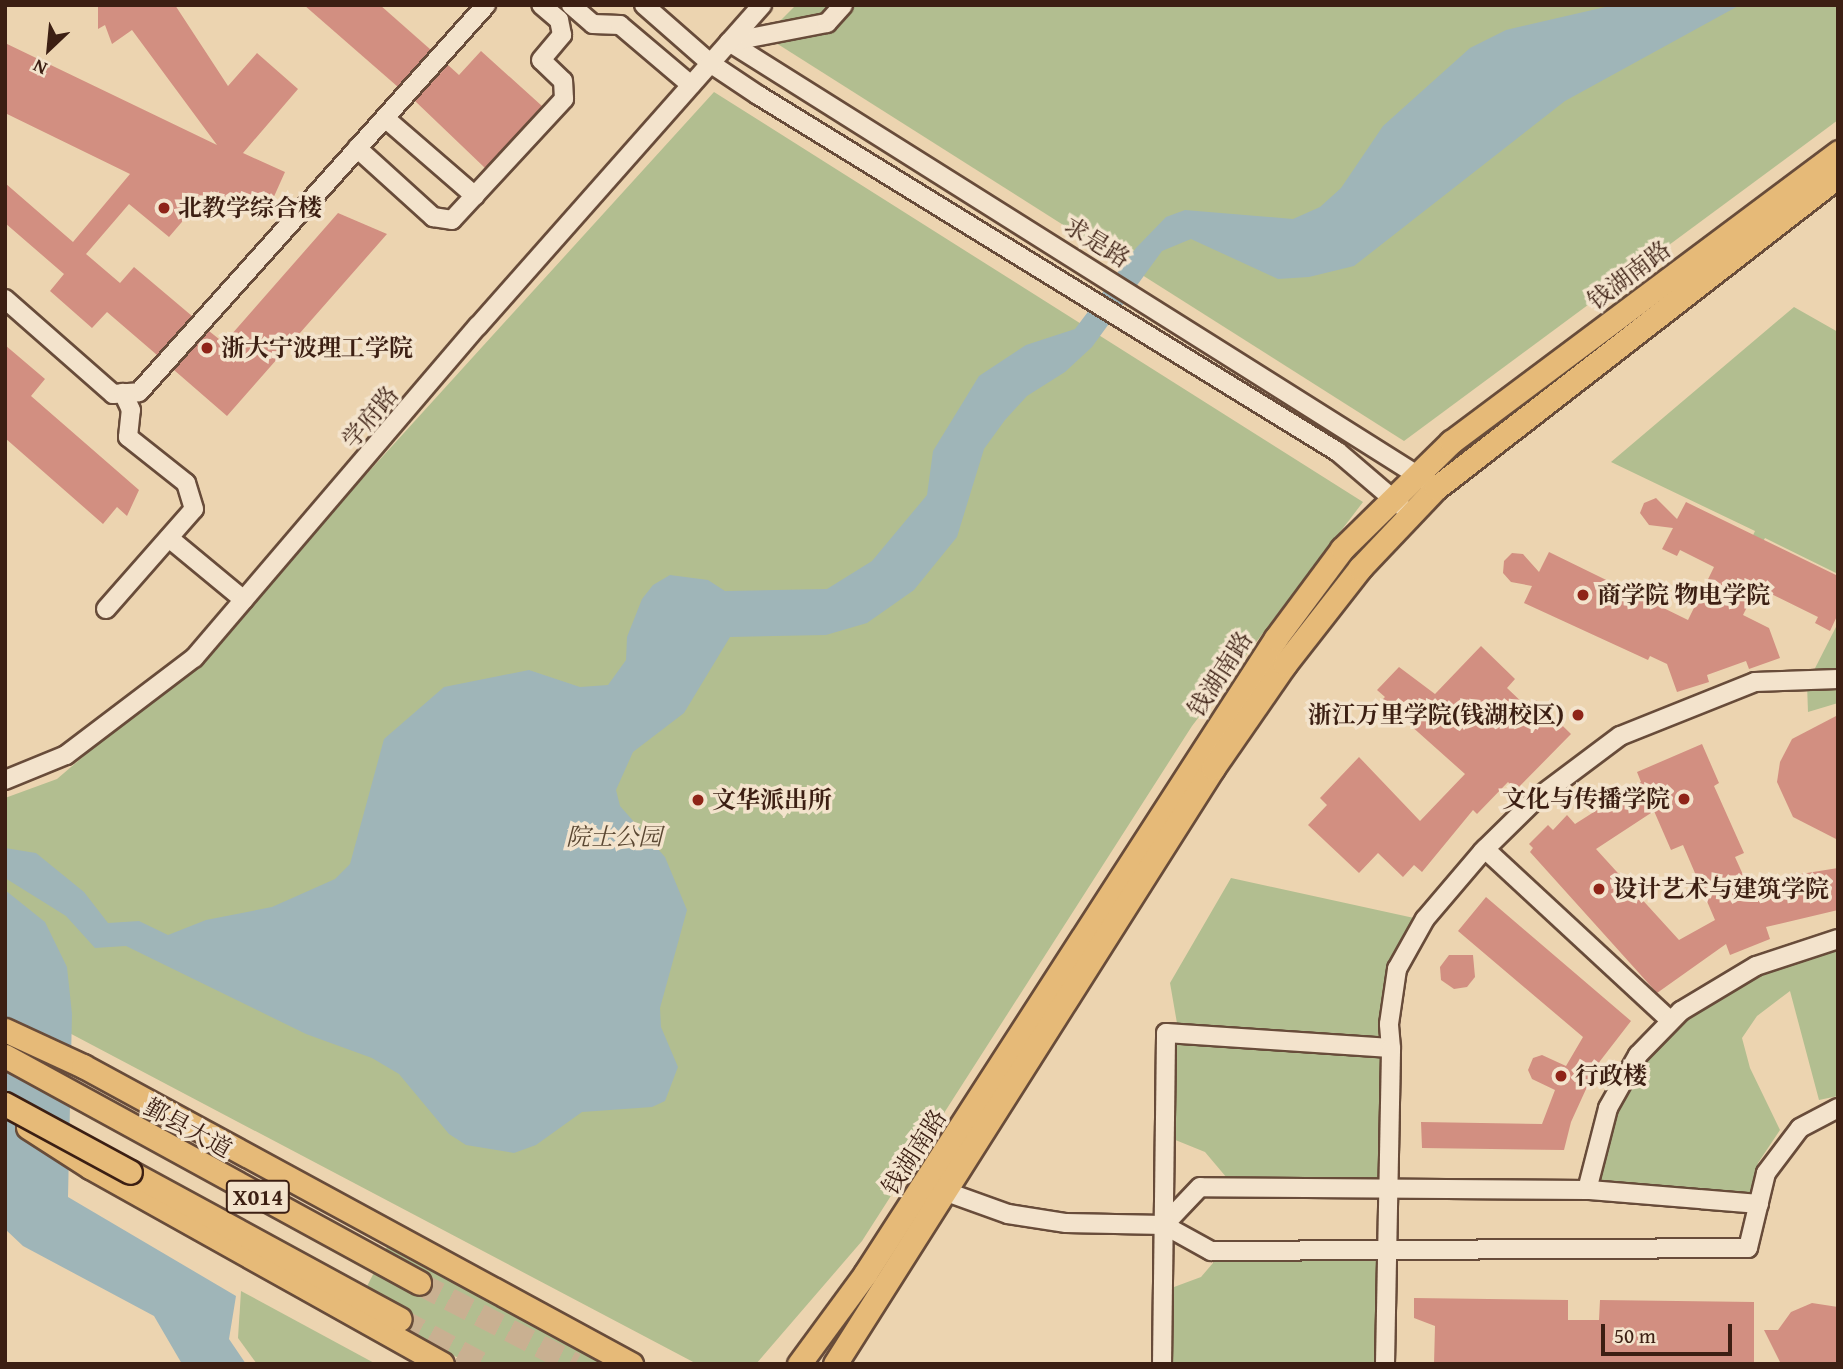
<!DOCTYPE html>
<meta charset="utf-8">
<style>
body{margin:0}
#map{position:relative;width:1843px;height:1369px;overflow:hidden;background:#ecd4b0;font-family:"Gentium Book Plus","Noto Serif SC",serif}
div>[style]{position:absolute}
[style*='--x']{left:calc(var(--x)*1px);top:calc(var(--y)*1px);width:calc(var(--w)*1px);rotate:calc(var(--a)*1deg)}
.green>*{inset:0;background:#b2be90}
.water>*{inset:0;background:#9fb5b8}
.building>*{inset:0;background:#d28f81}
.major-tunnel>*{height:23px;margin-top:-11.5px;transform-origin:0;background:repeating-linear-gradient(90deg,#c9b091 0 23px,transparent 0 34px)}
.roads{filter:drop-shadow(2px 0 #684c3a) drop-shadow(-2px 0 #684c3a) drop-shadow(0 2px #684c3a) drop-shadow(0 -2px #684c3a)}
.minor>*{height:18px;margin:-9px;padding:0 9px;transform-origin:9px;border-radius:9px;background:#f3e3cc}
.major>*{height:23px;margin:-11.5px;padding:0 11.5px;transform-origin:11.5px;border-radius:11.5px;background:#e6ba78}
.bridges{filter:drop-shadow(2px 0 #3c1f13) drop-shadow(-2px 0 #3c1f13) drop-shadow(0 2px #3c1f13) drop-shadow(0 -2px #3c1f13)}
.major-bridge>*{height:23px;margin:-11.5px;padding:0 11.5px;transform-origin:11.5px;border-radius:11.5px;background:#e6ba78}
.dots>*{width:19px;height:19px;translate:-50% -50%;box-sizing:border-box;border:4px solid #f3e3cc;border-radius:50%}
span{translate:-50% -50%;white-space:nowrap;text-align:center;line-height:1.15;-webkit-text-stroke:7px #f3e3cc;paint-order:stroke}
.shield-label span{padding:2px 5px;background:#f3e3cc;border:2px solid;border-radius:5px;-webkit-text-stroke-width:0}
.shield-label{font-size:23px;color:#3c1f13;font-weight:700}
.poi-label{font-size:24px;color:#3c1f13;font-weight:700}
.left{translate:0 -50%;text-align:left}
.right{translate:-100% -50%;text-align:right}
.street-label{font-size:24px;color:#3c1f13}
.park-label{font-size:24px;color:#5a4732;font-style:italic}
.frame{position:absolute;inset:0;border:7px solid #3c1f13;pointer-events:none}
.north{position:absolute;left:14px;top:14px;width:70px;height:70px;-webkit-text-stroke:5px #f3e3cc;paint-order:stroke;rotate:206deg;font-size:19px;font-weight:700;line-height:28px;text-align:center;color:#3c1f13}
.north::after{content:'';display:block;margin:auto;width:24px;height:32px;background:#3c1f13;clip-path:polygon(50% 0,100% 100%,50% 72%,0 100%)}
.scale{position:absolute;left:1601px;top:1324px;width:131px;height:32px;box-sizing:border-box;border:4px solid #3c1f13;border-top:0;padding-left:9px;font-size:21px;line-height:24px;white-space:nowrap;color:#3c1f13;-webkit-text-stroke:5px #f3e3cc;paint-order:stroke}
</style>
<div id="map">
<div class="green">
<i style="clip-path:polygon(796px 5px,1838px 5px,1838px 120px,1404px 441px,765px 36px)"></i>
<i style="clip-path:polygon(714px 92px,1363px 502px,1192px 726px,862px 1241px,756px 1364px,697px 1364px,5px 999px,5px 798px,57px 779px,203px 654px)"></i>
<i style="clip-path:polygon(1794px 307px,1838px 332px,1838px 574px,1765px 538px,1759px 549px,1749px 544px,1755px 531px,1611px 462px)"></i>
<i style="clip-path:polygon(1838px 623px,1838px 703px,1808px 712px,1807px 684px)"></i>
<i style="clip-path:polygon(1231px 878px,1414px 918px,1390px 963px,1383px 993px,1384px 1042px,1178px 1029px,1170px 983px)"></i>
<i style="clip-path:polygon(1838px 944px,1838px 1096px,1819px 1100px,1790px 991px,1757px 1016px,1742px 1038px,1750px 1068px,1780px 1130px,1758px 1163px,1751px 1194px,1596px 1185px,1610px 1110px,1640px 1059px,1682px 1015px,1755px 972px)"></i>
<i style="clip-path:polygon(1175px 1041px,1384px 1051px,1386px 1183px,1232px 1184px,1205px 1152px,1168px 1137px,1169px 1044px)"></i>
<i style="clip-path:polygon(389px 1243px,610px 1364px,470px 1364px,357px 1306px)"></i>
<i style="clip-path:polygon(1219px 1256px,1375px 1259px,1381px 1265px,1378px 1364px,1167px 1364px,1166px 1290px,1201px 1277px)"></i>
<i style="clip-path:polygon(241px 1291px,376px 1364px,257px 1364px,238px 1338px)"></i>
</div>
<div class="water">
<i style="clip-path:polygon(1614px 5px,1740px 5px,1565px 101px,1354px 266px,1309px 277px,1278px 279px,1191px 239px,1162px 251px,1092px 347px,1065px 372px,1027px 396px,1005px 420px,984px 449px,957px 537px,914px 590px,867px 623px,826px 635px,730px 637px,684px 713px,633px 752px,616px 790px,620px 806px,665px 857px,687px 910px,660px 1008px,661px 1027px,678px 1067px,665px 1101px,652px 1107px,582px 1112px,536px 1145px,514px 1153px,466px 1145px,449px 1134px,399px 1074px,372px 1058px,306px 1034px,126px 946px,95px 948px,66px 916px,5px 878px,5px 848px,36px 853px,84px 892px,108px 923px,139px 921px,168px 935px,206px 920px,272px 907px,335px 879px,350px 864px,384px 739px,444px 687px,529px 670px,580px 687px,608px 685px,626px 660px,627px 637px,642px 599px,653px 585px,670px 575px,708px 580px,725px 591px,827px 589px,872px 561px,927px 495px,933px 451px,979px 376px,1026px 345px,1075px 329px,1136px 248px,1166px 217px,1185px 210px,1293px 219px,1320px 207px,1341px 188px,1383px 126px,1470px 48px,1506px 30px)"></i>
<i style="clip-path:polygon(5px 890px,45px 922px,67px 967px,72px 1014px,68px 1197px,236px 1296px,229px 1339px,246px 1364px,182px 1364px,154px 1316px,23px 1246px,5px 1229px)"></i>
</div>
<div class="building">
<i style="clip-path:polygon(98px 5px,175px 5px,228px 86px,257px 53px,298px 89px,243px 153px,285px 172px,263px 221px,205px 195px,169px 237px,129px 204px,86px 254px,120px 283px,134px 267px,192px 316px,157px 355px,107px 312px,92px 328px,50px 291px,64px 274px,5px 223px,5px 183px,73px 242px,130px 174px,5px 113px,5px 43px,217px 145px,132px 30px,112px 44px,105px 25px,98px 29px)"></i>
<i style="clip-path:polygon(304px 5px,380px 5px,431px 50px,398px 87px)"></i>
<i style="clip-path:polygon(481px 51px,542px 106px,485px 168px,415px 101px,448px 65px,459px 75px)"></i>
<i style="clip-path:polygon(338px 213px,387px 234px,227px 416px,174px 370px,209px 331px,224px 343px)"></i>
<i style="clip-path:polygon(5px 345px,45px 379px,31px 396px,139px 490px,127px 516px,117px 507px,103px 524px,5px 438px)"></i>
<i style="clip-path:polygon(1656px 498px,1677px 519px,1686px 502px,1838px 576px,1838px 614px,1830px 631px,1815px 623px,1818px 617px,1757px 587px,1743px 615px,1769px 628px,1780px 658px,1749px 669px,1746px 661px,1707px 675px,1709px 682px,1677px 692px,1667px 664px,1650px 656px,1648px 660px,1524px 603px,1532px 586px,1511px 582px,1503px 573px,1504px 561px,1512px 553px,1523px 554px,1539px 572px,1549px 552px,1688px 620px,1714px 567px,1680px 550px,1677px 556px,1662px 549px,1673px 528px,1649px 525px,1640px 513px,1644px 503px)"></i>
<i style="clip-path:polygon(1481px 646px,1515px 679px,1507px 688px,1528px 708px,1536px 700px,1571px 734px,1516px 790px,1508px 782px,1477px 814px,1473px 810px,1422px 872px,1414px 865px,1403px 877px,1378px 853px,1359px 873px,1308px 825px,1327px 805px,1320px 798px,1359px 757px,1420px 821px,1465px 774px,1382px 700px,1385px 697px,1377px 690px,1399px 667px,1435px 694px)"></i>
<i style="clip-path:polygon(1838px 715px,1838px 840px,1793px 817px,1777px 782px,1780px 762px,1792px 739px)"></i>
<i style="clip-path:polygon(evenodd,1702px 744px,1719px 783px,1714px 786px,1744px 853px,1735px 857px,1749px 888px,1782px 877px,1838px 868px,1838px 910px,1766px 927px,1770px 939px,1730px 955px,1726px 944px,1657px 993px,1530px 852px,1533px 848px,1529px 844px,1548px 825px,1553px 830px,1567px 815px,1575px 824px,1641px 782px,1637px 772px,1702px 744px,1654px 811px,1671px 850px,1683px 845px,1715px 920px,1679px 940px,1596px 849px,1654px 811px)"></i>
<i style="clip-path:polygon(1486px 897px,1631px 1021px,1597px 1065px,1571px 1122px,1564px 1150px,1422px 1148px,1421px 1122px,1542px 1124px,1555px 1090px,1532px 1079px,1528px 1070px,1533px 1058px,1542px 1055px,1566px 1066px,1583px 1037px,1458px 931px)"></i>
<i style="clip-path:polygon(1449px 955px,1473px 955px,1475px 977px,1467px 987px,1454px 989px,1441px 980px,1440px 967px)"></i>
<i style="clip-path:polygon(1414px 1298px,1568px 1300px,1568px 1320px,1599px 1320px,1600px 1300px,1754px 1302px,1754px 1364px,1434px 1364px,1435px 1326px,1414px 1318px)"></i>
<i style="clip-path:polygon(1812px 1303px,1838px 1307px,1838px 1364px,1781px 1364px,1764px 1330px,1778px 1330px,1791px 1312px)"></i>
</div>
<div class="major-tunnel">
<i style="--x:419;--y:1283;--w:176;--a:27.4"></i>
<i style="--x:400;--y:1319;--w:94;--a:28.5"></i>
</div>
<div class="roads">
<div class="minor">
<i style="--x:571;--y:5;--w:29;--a:41"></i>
<i style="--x:593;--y:24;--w:27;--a:2"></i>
<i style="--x:620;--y:25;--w:93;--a:40.2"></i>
<i style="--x:644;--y:5;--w:88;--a:41.3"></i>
<i style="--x:710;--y:63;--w:58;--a:33.7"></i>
<i style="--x:758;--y:95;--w:681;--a:31.61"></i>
<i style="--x:1338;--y:452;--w:82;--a:40.5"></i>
<i style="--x:729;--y:42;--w:822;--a:32.18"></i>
<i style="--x:729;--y:42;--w:100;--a:-11"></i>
<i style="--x:827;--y:23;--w:24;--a:-48"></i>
<i style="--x:385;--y:118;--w:119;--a:40.9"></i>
<i style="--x:357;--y:148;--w:103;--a:42.2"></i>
<i style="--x:433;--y:217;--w:19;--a:9"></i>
<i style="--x:452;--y:220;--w:165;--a:-47.2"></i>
<i style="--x:564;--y:99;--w:18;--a:-93"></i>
<i style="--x:563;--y:81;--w:30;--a:-136"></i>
<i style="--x:541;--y:60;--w:33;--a:-50"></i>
<i style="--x:562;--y:35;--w:15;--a:-101"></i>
<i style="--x:559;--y:20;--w:23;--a:-140"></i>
<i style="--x:5;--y:299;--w:144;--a:41.3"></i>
<i style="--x:113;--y:394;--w:26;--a:-4"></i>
<i style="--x:139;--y:392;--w:520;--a:-48.12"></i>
<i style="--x:169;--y:538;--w:97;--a:39.6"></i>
<i style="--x:106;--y:609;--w:133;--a:-48.7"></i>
<i style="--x:194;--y:509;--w:27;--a:-107"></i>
<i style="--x:186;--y:483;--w:74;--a:-141.6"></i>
<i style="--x:128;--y:437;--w:27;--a:-84"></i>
<i style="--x:131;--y:410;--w:19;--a:-115"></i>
<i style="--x:5;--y:780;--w:66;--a:-22.3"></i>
<i style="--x:66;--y:755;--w:161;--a:-37.2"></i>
<i style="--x:194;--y:658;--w:437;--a:-49.5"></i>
<i style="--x:478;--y:326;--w:429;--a:-48.5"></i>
<i style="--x:1485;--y:849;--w:253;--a:42.8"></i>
<i style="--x:1587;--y:1190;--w:85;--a:-75.6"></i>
<i style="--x:1608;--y:1108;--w:61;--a:-60.5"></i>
<i style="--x:1638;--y:1055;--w:62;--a:-45.7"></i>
<i style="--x:1681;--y:1011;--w:87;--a:-31"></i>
<i style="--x:1756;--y:966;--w:86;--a:-18.2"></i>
<i style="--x:944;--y:1191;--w:68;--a:19.8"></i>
<i style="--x:1008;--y:1214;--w:59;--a:8.8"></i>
<i style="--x:1066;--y:1223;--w:98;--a:1.2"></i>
<i style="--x:1759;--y:1204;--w:173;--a:-175.3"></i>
<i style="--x:1587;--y:1190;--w:387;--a:-179.6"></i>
<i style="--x:1200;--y:1187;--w:52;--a:133.5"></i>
<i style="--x:1164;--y:1225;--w:54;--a:29"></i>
<i style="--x:1211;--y:1251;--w:537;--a:-0.32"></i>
<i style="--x:1748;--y:1248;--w:77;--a:-76.5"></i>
<i style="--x:1766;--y:1173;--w:56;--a:-52.9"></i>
<i style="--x:1800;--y:1128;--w:43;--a:-27.8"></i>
<i style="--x:1162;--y:1364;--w:331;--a:-89.3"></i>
<i style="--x:1166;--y:1033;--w:225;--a:3.8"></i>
<i style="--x:1391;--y:1048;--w:24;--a:-95"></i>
<i style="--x:1389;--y:1024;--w:56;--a:-81.7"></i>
<i style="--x:1397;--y:969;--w:57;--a:-60.8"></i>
<i style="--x:1425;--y:919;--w:88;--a:-49.6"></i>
<i style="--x:1482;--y:852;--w:76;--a:-44.5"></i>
<i style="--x:1536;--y:799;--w:105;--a:-36.9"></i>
<i style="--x:1620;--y:736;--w:145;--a:-21.8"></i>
<i style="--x:1755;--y:682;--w:83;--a:-2.1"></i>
<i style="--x:1385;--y:1364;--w:316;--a:-88.9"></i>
</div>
<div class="major">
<i style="--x:5;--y:1030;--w:86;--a:24.8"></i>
<i style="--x:83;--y:1066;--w:624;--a:28.54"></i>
<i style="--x:5;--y:1056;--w:472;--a:28.7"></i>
<i style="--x:28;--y:1127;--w:74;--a:32.8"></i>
<i style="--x:90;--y:1167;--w:403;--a:29.2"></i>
<i style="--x:130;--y:1172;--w:307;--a:28.6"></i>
<i style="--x:799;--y:1364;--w:112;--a:-53.7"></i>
<i style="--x:865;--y:1274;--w:757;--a:-57.13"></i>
<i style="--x:1276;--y:638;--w:111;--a:-53.4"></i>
<i style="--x:1342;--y:549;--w:153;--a:-44.5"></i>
<i style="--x:1451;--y:442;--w:484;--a:-36.8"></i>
<i style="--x:835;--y:1364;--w:706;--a:-57.62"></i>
<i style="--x:1213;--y:768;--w:126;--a:-55.3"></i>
<i style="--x:1285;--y:664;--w:122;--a:-52"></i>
<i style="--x:1360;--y:568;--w:110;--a:-46.5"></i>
<i style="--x:1436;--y:488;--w:509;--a:-37.82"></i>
</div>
</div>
<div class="bridges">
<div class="major-bridge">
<i style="--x:5;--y:1104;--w:142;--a:28.5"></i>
</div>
</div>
<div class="dots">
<i style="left:164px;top:208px;background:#8f2418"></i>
<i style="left:207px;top:348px;background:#8f2418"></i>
<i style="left:1583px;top:595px;background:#8f2418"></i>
<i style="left:1578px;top:715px;background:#8f2418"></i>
<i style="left:1684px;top:799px;background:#8f2418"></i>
<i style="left:698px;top:800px;background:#8f2418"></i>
<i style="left:1599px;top:889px;background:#8f2418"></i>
<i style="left:1561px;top:1076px;background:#8f2418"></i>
</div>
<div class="shield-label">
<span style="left:258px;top:1197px">X014</span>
</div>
<div class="poi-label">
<span class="left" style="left:178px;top:208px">北教学综合楼</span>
<span class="left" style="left:221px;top:348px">浙大宁波理工学院</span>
<span class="left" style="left:1597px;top:595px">商学院 物电学院</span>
<span class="right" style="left:1564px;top:715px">浙江万里学院(钱湖校区)</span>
<span class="right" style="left:1670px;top:799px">文化与传播学院</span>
<span class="left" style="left:712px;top:800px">文华派出所</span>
<span class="left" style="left:1613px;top:889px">设计艺术与建筑学院</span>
<span class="left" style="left:1575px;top:1076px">行政楼</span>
</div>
<div class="street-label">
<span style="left:1097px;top:242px;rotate:32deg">求是路</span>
<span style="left:1629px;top:275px;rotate:-37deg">钱湖南路</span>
<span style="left:370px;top:417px;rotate:-50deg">学府路</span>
<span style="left:1220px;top:674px;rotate:-57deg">钱湖南路</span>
<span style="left:188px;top:1128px;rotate:29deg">鄞县大道</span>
<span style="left:914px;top:1152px;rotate:-57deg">钱湖南路</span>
</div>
<div class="park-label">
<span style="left:614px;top:837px">院士公园</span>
</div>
<div class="frame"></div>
<div class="north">N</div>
<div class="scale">50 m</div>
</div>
